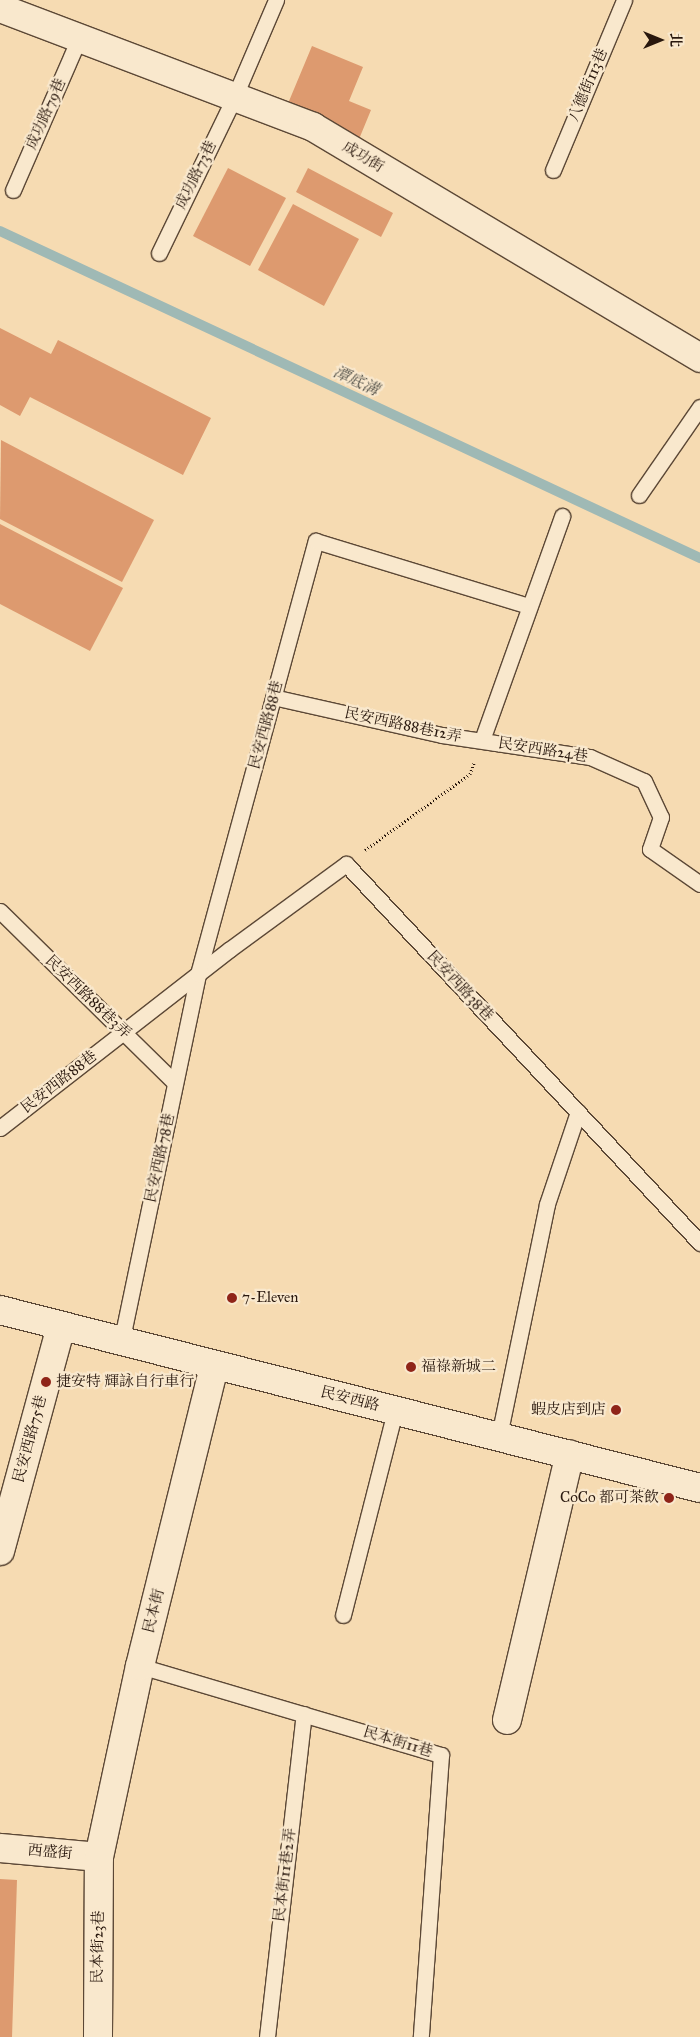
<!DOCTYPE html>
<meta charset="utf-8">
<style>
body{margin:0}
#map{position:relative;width:700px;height:2037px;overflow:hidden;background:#f6dbb2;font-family:"IM FELL Great Primer","Noto Serif TC",serif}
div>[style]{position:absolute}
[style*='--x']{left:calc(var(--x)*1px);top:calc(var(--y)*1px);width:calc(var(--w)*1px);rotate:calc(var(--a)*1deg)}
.stream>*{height:10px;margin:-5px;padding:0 5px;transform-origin:5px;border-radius:5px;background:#9fb9b5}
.building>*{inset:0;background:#dd9a6f}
.path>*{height:3px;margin-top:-1.5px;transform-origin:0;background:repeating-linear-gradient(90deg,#28170d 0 1px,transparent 0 3.5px)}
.roads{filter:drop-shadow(1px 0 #5c4836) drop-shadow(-1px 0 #5c4836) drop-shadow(0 1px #5c4836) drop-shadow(0 -1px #5c4836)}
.lane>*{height:15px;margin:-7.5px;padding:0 7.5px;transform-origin:7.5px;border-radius:7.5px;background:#f9e8cd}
.street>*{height:28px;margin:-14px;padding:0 14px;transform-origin:14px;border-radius:14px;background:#f9e8cd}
.secondary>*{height:28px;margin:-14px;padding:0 14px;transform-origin:14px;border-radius:14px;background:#f9e8cd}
.dots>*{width:14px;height:14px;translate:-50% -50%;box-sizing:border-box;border:2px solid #f9e8cd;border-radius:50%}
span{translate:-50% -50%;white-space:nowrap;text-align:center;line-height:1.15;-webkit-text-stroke:4.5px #f9e8cd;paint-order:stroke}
.street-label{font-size:15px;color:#28170d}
.poi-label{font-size:15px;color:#28170d}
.left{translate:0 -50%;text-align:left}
.right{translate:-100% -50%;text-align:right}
.water-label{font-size:16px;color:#525048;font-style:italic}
.north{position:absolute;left:635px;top:15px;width:50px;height:50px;-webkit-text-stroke:4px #f9e8cd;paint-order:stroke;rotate:90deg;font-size:14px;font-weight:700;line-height:20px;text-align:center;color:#28170d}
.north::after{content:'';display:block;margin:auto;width:18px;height:22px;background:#28170d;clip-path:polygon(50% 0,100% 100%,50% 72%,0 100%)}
</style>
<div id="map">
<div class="stream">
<i style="--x:0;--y:231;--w:773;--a:25.04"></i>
</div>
<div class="building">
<i style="clip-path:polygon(312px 46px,363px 67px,349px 101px,371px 110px,357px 144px,284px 113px)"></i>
<i style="clip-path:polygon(228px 168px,286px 198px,250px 266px,193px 236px)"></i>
<i style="clip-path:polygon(308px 168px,393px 213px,381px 237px,296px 192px)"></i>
<i style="clip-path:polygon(293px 204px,359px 239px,324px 306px,258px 270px)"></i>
<i style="clip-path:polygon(0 328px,51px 354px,58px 340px,211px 418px,183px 475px,30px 397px,20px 416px,0 405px)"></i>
<i style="clip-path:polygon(1px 440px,154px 520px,122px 582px,0 519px)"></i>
<i style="clip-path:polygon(0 524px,123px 588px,90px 651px,0 604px)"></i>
<i style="clip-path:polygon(0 1879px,17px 1880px,12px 2037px,0 2037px)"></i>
</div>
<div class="path">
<i style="--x:365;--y:850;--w:130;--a:-35.9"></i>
<i style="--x:470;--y:774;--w:12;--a:-70"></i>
</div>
<div class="roads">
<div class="lane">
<i style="--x:553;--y:170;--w:184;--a:-67.3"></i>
<i style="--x:13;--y:190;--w:166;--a:-66.5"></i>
<i style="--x:159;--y:253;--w:172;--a:-64.2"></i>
<i style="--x:234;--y:98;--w:107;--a:-66.8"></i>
<i style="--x:639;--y:495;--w:107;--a:-55.3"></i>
<i style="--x:273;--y:697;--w:173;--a:12.7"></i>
<i style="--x:442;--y:735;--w:150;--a:8.5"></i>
<i style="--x:590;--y:757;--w:59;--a:24"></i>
<i style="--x:644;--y:781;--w:40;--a:65"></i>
<i style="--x:661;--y:817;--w:34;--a:109"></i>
<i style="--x:650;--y:849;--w:61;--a:35"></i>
<i style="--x:482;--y:740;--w:238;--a:-70.3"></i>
<i style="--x:0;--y:911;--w:245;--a:44.5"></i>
<i style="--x:0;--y:1128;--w:291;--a:-37.9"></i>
<i style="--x:230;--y:949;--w:144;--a:-36.2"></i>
<i style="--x:346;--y:864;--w:519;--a:46.95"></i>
<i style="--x:121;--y:1343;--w:377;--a:-78.2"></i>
<i style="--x:198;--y:974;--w:449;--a:-74.8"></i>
<i style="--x:316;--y:541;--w:223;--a:17"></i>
<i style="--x:499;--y:1436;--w:237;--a:-78.3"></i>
<i style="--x:547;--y:1204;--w:97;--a:-71.4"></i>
<i style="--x:343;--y:1615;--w:211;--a:-75.7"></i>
<i style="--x:140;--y:1666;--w:314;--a:16.5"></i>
<i style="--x:441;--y:1755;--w:283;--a:94.1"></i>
<i style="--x:267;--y:2037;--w:325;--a:-83.5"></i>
</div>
<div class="street">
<i style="--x:0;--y:8;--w:335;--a:20.8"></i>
<i style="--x:313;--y:127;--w:451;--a:30.8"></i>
<i style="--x:0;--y:1551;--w:233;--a:-74.8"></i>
<i style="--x:507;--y:1720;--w:273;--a:-76.7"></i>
<i style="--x:0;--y:1848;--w:99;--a:5.2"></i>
<i style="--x:98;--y:2037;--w:180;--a:-89.7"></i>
<i style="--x:99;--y:1857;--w:195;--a:-77.9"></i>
<i style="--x:140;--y:1666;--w:309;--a:-76.1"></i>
</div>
<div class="secondary">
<i style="--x:0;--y:1310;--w:722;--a:14.27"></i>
</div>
</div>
<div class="dots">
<i style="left:232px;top:1298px;background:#8f2418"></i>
<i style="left:411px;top:1367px;background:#8f2418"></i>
<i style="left:46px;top:1382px;background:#8f2418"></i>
<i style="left:616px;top:1410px;background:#8f2418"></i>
<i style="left:669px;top:1498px;background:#8f2418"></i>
</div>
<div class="street-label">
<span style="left:588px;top:85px;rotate:-67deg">八德街113巷</span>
<span style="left:46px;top:114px;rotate:-66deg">成功路79巷</span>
<span style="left:363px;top:157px;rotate:31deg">成功街</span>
<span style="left:196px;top:175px;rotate:-64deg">成功路73巷</span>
<span style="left:266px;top:725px;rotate:-75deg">民安西路88巷</span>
<span style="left:403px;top:725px;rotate:12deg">民安西路88巷12弄</span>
<span style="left:543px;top:750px;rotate:9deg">民安西路24巷</span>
<span style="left:460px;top:986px;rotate:47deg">民安西路38巷</span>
<span style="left:88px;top:997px;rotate:44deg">民安西路88巷3弄</span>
<span style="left:59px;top:1082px;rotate:-38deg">民安西路88巷</span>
<span style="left:160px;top:1158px;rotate:-78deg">民安西路78巷</span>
<span style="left:350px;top:1399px;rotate:14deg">民安西路</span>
<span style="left:30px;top:1439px;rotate:-75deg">民安西路75巷</span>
<span style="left:154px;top:1611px;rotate:-76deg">民本街</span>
<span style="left:398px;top:1742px;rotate:17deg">民本街11巷</span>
<span style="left:50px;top:1852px;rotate:5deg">西盛街</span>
<span style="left:285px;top:1875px;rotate:-83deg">民本街11巷2弄</span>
<span style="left:98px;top:1947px;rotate:-89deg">民本街23巷</span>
</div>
<div class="poi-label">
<span class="left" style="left:242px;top:1298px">7-Eleven</span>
<span class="left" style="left:421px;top:1367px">福祿新城二</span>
<span class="left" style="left:56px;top:1382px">捷安特 輝詠自行車行</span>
<span class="right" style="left:606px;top:1410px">蝦皮店到店</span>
<span class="right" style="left:659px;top:1498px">CoCo 都可茶飲</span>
</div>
<div class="water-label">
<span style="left:356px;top:381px;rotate:25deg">潭底溝</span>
</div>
<div class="north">北</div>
</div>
